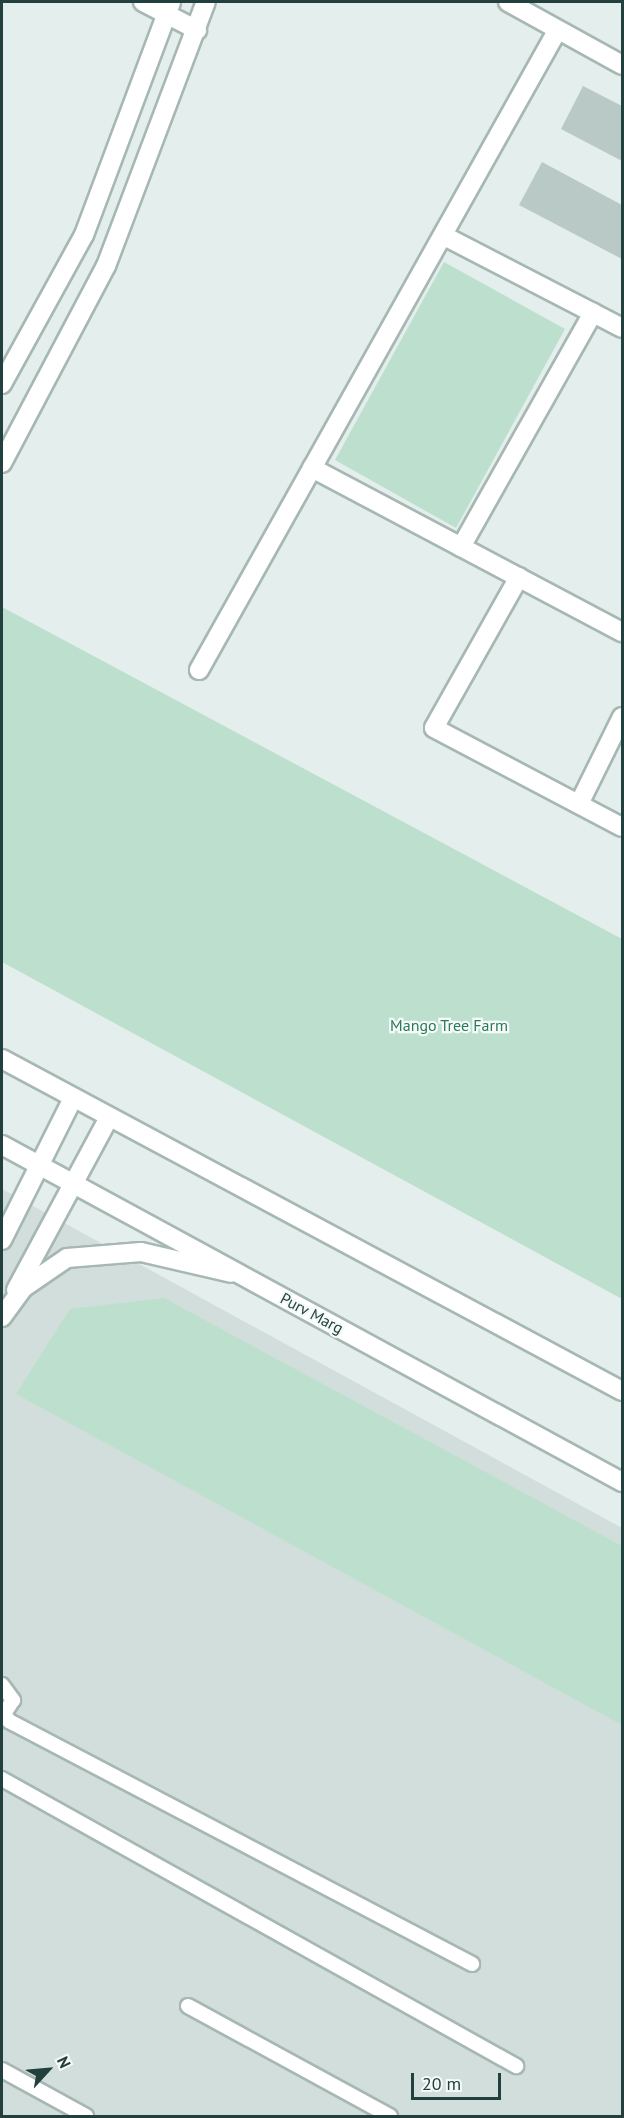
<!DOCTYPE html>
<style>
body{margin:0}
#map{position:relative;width:624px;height:2118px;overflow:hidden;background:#e4eeec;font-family:"PT Sans",sans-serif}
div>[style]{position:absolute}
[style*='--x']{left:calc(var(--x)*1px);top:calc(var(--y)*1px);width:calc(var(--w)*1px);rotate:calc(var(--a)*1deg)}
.built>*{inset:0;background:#d2dedb}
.green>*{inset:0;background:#bce0cd}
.building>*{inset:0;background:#b9c9c5}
.roads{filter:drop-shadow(2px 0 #a6b7b4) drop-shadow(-2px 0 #a6b7b4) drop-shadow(0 2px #a6b7b4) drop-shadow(0 -2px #a6b7b4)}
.service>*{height:14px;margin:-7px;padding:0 7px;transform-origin:7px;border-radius:7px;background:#fff}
.minor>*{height:18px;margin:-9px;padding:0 9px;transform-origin:9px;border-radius:9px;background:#fff}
.tertiary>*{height:18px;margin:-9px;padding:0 9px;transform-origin:9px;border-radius:9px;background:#fff}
.secondary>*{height:18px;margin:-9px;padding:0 9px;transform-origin:9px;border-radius:9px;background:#fff}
span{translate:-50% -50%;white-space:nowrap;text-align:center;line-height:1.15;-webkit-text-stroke:4.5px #f5faf9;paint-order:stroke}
.park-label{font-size:16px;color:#2a7a58}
.street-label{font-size:16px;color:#22413e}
.frame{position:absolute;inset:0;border:3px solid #22413e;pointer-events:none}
.north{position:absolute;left:18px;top:2040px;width:60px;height:60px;-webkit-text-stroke:4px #f5faf9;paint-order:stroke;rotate:64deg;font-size:16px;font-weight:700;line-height:24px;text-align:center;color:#22413e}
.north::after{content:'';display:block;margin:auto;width:21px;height:27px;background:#22413e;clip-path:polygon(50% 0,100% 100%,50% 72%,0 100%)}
.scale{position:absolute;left:411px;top:2073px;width:90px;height:27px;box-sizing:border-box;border:3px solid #22413e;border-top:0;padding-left:8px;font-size:18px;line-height:21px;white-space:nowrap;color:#22413e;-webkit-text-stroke:4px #f5faf9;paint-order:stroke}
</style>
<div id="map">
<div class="built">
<i style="clip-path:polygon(2px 1189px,622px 1528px,622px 2116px,2px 2116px)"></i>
</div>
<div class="green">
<i style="clip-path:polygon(444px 262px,565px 329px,456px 528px,335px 460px)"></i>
<i style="clip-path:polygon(2px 607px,622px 939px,622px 1299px,2px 962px)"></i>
<i style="clip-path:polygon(164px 1298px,622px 1546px,622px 1725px,16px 1394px,70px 1309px)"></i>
</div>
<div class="building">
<i style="clip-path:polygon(583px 86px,622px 106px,622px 161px,561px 129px)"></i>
<i style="clip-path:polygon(542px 162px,622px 205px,622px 259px,519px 205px)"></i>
</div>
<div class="roads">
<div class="service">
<i style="--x:2;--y:1685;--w:19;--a:54"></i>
<i style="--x:13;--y:1700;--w:17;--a:123"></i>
<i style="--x:4;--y:1714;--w:9;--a:54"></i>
<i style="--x:9;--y:1721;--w:523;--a:27.69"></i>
<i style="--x:2;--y:1779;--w:589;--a:29.18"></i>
<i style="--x:188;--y:2006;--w:230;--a:28.6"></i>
<i style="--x:2;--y:2070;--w:96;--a:28.7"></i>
</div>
<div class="minor">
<i style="--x:143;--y:2;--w:61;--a:27.4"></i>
<i style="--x:446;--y:237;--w:198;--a:27.3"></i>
<i style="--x:312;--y:468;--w:351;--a:27.9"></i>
<i style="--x:461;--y:547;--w:269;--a:-60.6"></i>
<i style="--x:519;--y:577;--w:173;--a:119.4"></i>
<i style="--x:434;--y:728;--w:212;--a:27.8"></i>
<i style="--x:199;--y:670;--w:732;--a:-60.74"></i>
<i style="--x:579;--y:804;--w:97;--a:-63.7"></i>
</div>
<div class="tertiary">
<i style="--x:508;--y:2;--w:130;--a:28.9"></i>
<i style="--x:2;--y:384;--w:170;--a:-61.2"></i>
<i style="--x:84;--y:235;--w:249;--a:-69.5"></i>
<i style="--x:2;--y:463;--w:223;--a:-62.2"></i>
<i style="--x:106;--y:266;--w:282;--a:-69.3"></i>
<i style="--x:2;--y:1240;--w:159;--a:-63.4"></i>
<i style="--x:16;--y:1290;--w:196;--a:-61.7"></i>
<i style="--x:2;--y:1317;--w:36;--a:-54"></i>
<i style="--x:23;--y:1288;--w:53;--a:-34.3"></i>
<i style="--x:67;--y:1258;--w:74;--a:-4.6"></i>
<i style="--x:141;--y:1252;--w:92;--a:13.1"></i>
</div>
<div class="secondary">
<i style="--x:2;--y:1059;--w:703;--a:28.17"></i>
<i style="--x:2;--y:1145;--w:706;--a:28.53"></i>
</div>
</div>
<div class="park-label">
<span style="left:449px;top:1025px">Mango Tree Farm</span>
</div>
<div class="street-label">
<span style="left:312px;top:1313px;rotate:28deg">Purv Marg</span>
</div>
<div class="frame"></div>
<div class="north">N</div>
<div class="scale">20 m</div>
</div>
